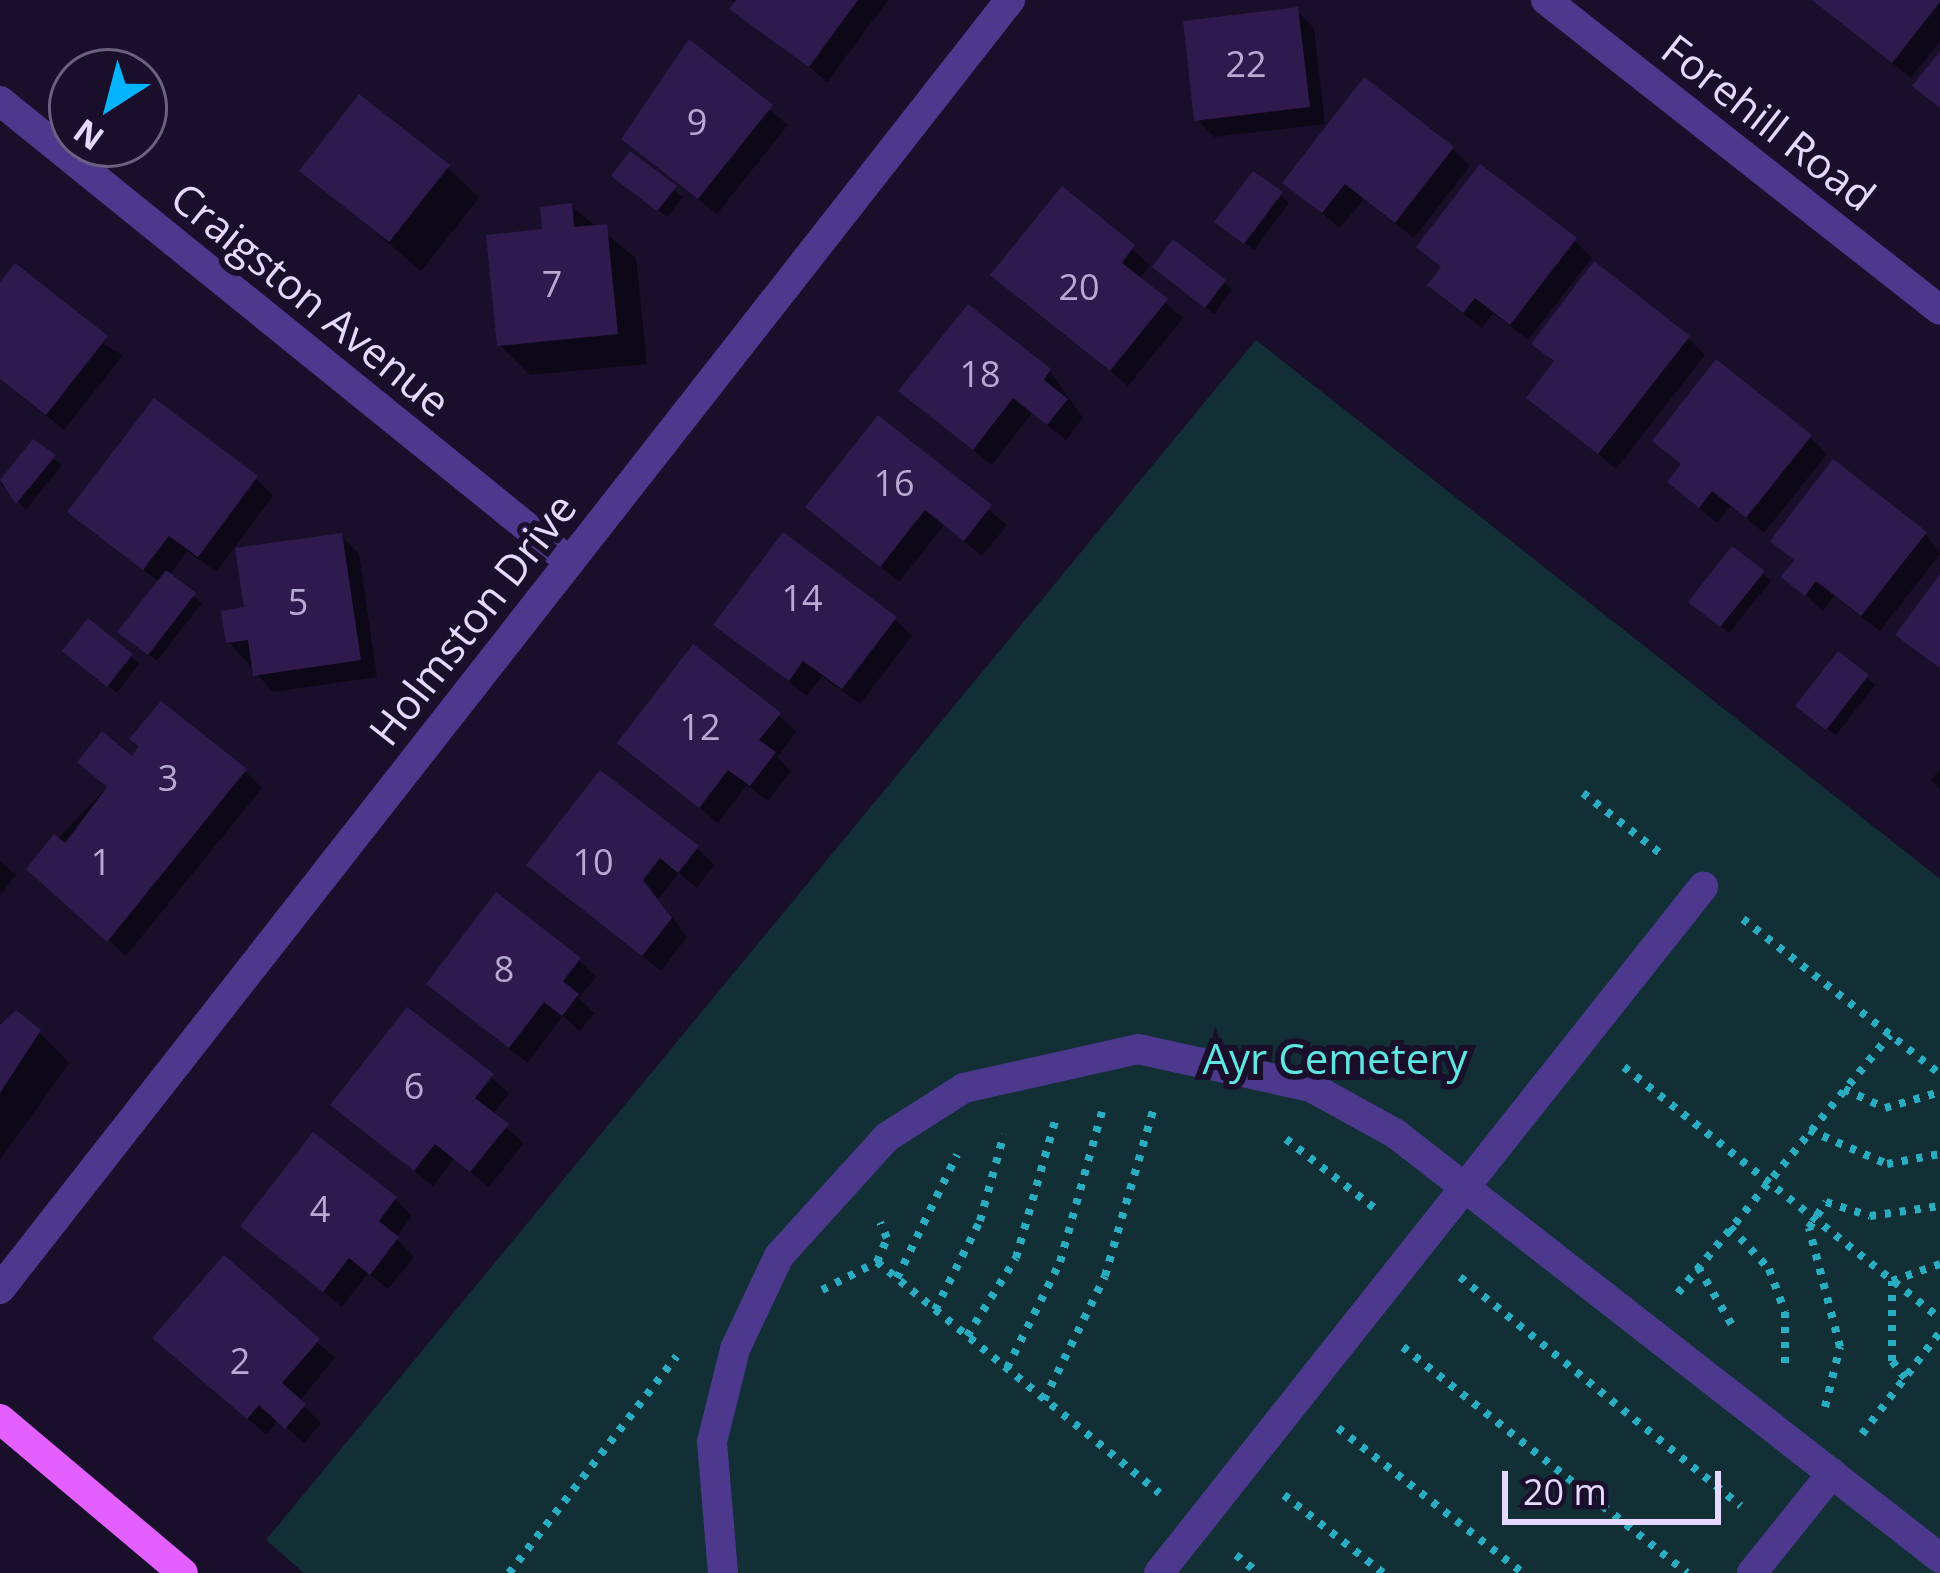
<!DOCTYPE html>
<style>
body{margin:0}
#map{position:relative;width:1940px;height:1573px;overflow:hidden;background:#190f2b;font-family:"Open Sans",sans-serif}
div>[style]{position:absolute}
[style*='--x']{left:calc(var(--x)*1px);top:calc(var(--y)*1px);width:calc(var(--w)*1px);rotate:calc(var(--a)*1deg)}
.green>*{inset:0;background:#122f35}
.shadow>*{inset:0;background:#0007}
.building>*{inset:0;background:#2e1a4d}
.path>*{height:8px;margin-top:-4px;transform-origin:0;background:repeating-linear-gradient(90deg,#29adc3 0 6px,transparent 0 15px)}
.lane>*{height:30px;margin:-15px;padding:0 15px;transform-origin:15px;border-radius:15px;background:#4c388c}
.street>*{height:30px;margin:-15px;padding:0 15px;transform-origin:15px;border-radius:15px;background:#4c388c}
.primary>*{height:30px;margin:-15px;padding:0 15px;transform-origin:15px;border-radius:15px;background:#e360ff}
span{translate:-50% -50%;white-space:nowrap;text-align:center;line-height:1.15;-webkit-text-stroke:12px #190f2b;paint-order:stroke}
.number-label{font-size:36px;color:#b7a9d2}
.number-label span{-webkit-text-stroke-width:0}
.street-label{font-size:42px;color:#e5d9ff}
.park-label{font-size:42px;color:#5de7e0}
.north{position:absolute;left:48px;top:48px;width:120px;height:120px;box-sizing:border-box;background:#190f2b;border:3px solid #6b6080;border-radius:50%;rotate:216deg;font-size:33px;font-weight:700;line-height:48px;text-align:center;color:#e5d9ff}
.north::after{content:'';display:block;margin:auto;width:42px;height:54px;background:#05b4ff;clip-path:polygon(50% 0,100% 100%,50% 72%,0 100%)}
.scale{position:absolute;left:1502px;top:1471px;width:219px;height:54px;box-sizing:border-box;border:6px solid #e5d9ff;border-top:0;padding-left:15px;font-size:36px;line-height:42px;white-space:nowrap;color:#e5d9ff;-webkit-text-stroke:9px #190f2b;paint-order:stroke}
</style>
<div id="map">
<div class="green">
<i style="clip-path:polygon(1256px 340px,1940px 879px,1940px 1573px,304px 1573px,266px 1540px)"></i>
</div>
<div class="shadow">
<i style="clip-path:polygon(731px 0,888px 0,827px 82px)"></i>
<i style="clip-path:polygon(1815px 0,1940px 0,1940px 41px,1911px 78px)"></i>
<i style="clip-path:polygon(1297px 11px,1314px 28px,1325px 124px,1214px 137px,1197px 119px)"></i>
<i style="clip-path:polygon(689px 44px,788px 125px,717px 214px,643px 156px)"></i>
<i style="clip-path:polygon(1453px 149px,1470px 166px,1414px 238px,1364px 199px,1340px 228px,1286px 183px)"></i>
<i style="clip-path:polygon(631px 155px,683px 197px,667px 217px,623px 184px)"></i>
<i style="clip-path:polygon(448px 168px,479px 198px,421px 271px,303px 170px)"></i>
<i style="clip-path:polygon(1062px 190px,1150px 265px,1139px 280px,1183px 318px,1128px 386px,1012px 292px)"></i>
<i style="clip-path:polygon(1281px 195px,1289px 203px,1254px 250px,1226px 230px)"></i>
<i style="clip-path:polygon(571px 206px,636px 258px,647px 364px,530px 375px,499px 344px,545px 232px)"></i>
<i style="clip-path:polygon(1575px 241px,1592px 258px,1528px 340px,1493px 313px,1482px 328px,1448px 302px,1431px 285px,1443px 269px,1420px 247px)"></i>
<i style="clip-path:polygon(1164px 274px,1224px 282px,1232px 290px,1214px 314px)"></i>
<i style="clip-path:polygon(0 287px,123px 355px,64px 430px,0 379px)"></i>
<i style="clip-path:polygon(1688px 338px,1705px 355px,1616px 469px,1530px 397px,1556px 364px,1534px 344px)"></i>
<i style="clip-path:polygon(1050px 371px,1083px 418px,1066px 440px,1032px 413px,992px 465px,920px 408px)"></i>
<i style="clip-path:polygon(879px 419px,1007px 525px,982px 556px,944px 525px,899px 582px,809px 507px)"></i>
<i style="clip-path:polygon(1810px 437px,1827px 454px,1764px 533px,1731px 506px,1717px 523px,1688px 499px,1683px 466px,1656px 441px)"></i>
<i style="clip-path:polygon(33px 443px,62px 465px,26px 510px,0 484px)"></i>
<i style="clip-path:polygon(256px 479px,273px 496px,216px 572px,187px 551px,169px 576px,202px 603px,157px 661px,129px 639px,160px 583px,71px 511px)"></i>
<i style="clip-path:polygon(1925px 534px,1940px 554px,1880px 631px,1834px 596px,1823px 611px,1785px 577px)"></i>
<i style="clip-path:polygon(341px 536px,359px 554px,377px 677px,273px 692px,229px 642px)"></i>
<i style="clip-path:polygon(1763px 573px,1771px 581px,1729px 633px,1700px 610px)"></i>
<i style="clip-path:polygon(895px 619px,912px 636px,860px 704px,822px 676px,807px 696px,717px 624px)"></i>
<i style="clip-path:polygon(131px 656px,139px 664px,117px 693px,74px 659px)"></i>
<i style="clip-path:polygon(1867px 677px,1875px 685px,1836px 735px,1807px 713px)"></i>
<i style="clip-path:polygon(779px 715px,796px 732px,777px 757px,791px 771px,768px 801px,747px 785px,718px 823px,621px 743px)"></i>
<i style="clip-path:polygon(132px 760px,245px 771px,262px 788px,126px 956px,30px 869px)"></i>
<i style="clip-path:polygon(1940px 769px,1940px 789px,1931px 780px)"></i>
<i style="clip-path:polygon(697px 848px,714px 865px,697px 888px,679px 873px,658px 899px,687px 937px,661px 971px,530px 865px)"></i>
<i style="clip-path:polygon(0 861px,16px 875px,2px 893px,0 891px)"></i>
<i style="clip-path:polygon(579px 960px,596px 977px,579px 998px,594px 1013px,580px 1031px,563px 1016px,527px 1063px,430px 984px)"></i>
<i style="clip-path:polygon(0 1029px,39px 1032px,69px 1063px,0 1160px)"></i>
<i style="clip-path:polygon(492px 1077px,509px 1094px,492px 1115px,524px 1143px,489px 1187px,454px 1159px,433px 1186px,334px 1105px)"></i>
<i style="clip-path:polygon(395px 1199px,412px 1216px,396px 1238px,414px 1257px,388px 1289px,368px 1273px,342px 1307px,244px 1226px)"></i>
<i style="clip-path:polygon(224px 1260px,335px 1358px,299px 1401px,321px 1423px,304px 1443px,278px 1420px,266px 1434px,174px 1355px)"></i>
</div>
<div class="building">
<i style="clip-path:polygon(736px 0,858px 0,809px 67px,729px 9px)"></i>
<i style="clip-path:polygon(1812px 0,1940px 0,1940px 2px,1892px 63px)"></i>
<i style="clip-path:polygon(1298px 7px,1310px 107px,1194px 121px,1183px 21px)"></i>
<i style="clip-path:polygon(689px 39px,773px 105px,698px 199px,621px 139px)"></i>
<i style="clip-path:polygon(1940px 51px,1940px 108px,1912px 86px)"></i>
<i style="clip-path:polygon(1364px 77px,1454px 147px,1395px 223px,1345px 184px,1322px 213px,1282px 183px)"></i>
<i style="clip-path:polygon(359px 94px,450px 165px,389px 242px,299px 171px)"></i>
<i style="clip-path:polygon(630px 151px,677px 186px,657px 211px,611px 176px)"></i>
<i style="clip-path:polygon(1480px 164px,1577px 238px,1510px 325px,1475px 298px,1463px 313px,1427px 285px,1441px 267px,1416px 247px)"></i>
<i style="clip-path:polygon(1253px 171px,1283px 192px,1244px 244px,1214px 222px)"></i>
<i style="clip-path:polygon(1062px 186px,1135px 245px,1122px 263px,1168px 299px,1110px 371px,990px 275px)"></i>
<i style="clip-path:polygon(572px 203px,574px 227px,607px 224px,618px 334px,497px 346px,486px 235px,542px 229px,540px 207px)"></i>
<i style="clip-path:polygon(1173px 239px,1226px 280px,1205px 308px,1152px 267px)"></i>
<i style="clip-path:polygon(1594px 261px,1690px 336px,1598px 454px,1526px 398px,1554px 361px,1531px 344px)"></i>
<i style="clip-path:polygon(15px 263px,108px 336px,46px 415px,0 379px,0 282px)"></i>
<i style="clip-path:polygon(968px 304px,1051px 369px,1044px 380px,1068px 399px,1047px 425px,1013px 398px,973px 450px,898px 391px)"></i>
<i style="clip-path:polygon(1716px 359px,1812px 435px,1746px 518px,1712px 491px,1699px 508px,1667px 482px,1681px 464px,1652px 441px)"></i>
<i style="clip-path:polygon(154px 398px,258px 476px,198px 557px,169px 536px,143px 570px,67px 512px)"></i>
<i style="clip-path:polygon(878px 415px,992px 505px,964px 541px,925px 510px,880px 567px,805px 507px)"></i>
<i style="clip-path:polygon(33px 439px,56px 455px,16px 504px,0 480px)"></i>
<i style="clip-path:polygon(1833px 459px,1927px 532px,1861px 616px,1816px 581px,1805px 596px,1781px 577px,1794px 560px,1770px 541px)"></i>
<i style="clip-path:polygon(783px 532px,897px 617px,842px 689px,803px 661px,789px 681px,713px 625px)"></i>
<i style="clip-path:polygon(342px 533px,361px 660px,253px 676px,248px 640px,226px 643px,221px 611px,244px 607px,235px 548px)"></i>
<i style="clip-path:polygon(1732px 546px,1765px 571px,1720px 627px,1688px 602px)"></i>
<i style="clip-path:polygon(166px 570px,196px 593px,148px 655px,117px 632px)"></i>
<i style="clip-path:polygon(1940px 574px,1940px 668px,1895px 635px)"></i>
<i style="clip-path:polygon(88px 618px,133px 654px,107px 687px,62px 651px)"></i>
<i style="clip-path:polygon(693px 644px,781px 713px,759px 740px,776px 752px,750px 786px,728px 770px,699px 808px,617px 743px)"></i>
<i style="clip-path:polygon(1838px 651px,1869px 675px,1826px 730px,1795px 706px)"></i>
<i style="clip-path:polygon(161px 701px,247px 769px,107px 942px,26px 869px,54px 834px,65px 843px,107px 787px,77px 762px,102px 731px,132px 756px,139px 746px,129px 739px)"></i>
<i style="clip-path:polygon(600px 770px,699px 846px,678px 873px,660px 858px,643px 880px,672px 918px,642px 956px,526px 865px)"></i>
<i style="clip-path:polygon(496px 892px,581px 958px,563px 981px,579px 994px,562px 1016px,544px 1002px,509px 1048px,426px 984px)"></i>
<i style="clip-path:polygon(407px 1007px,494px 1074px,475px 1098px,509px 1124px,470px 1172px,435px 1144px,414px 1171px,330px 1105px)"></i>
<i style="clip-path:polygon(16px 1010px,41px 1030px,0 1093px,0 1025px)"></i>
<i style="clip-path:polygon(313px 1132px,397px 1197px,379px 1221px,399px 1237px,370px 1275px,349px 1258px,323px 1292px,240px 1226px)"></i>
<i style="clip-path:polygon(224px 1255px,320px 1339px,282px 1383px,306px 1404px,285px 1429px,259px 1405px,247px 1419px,152px 1338px)"></i>
</div>
<div class="path">
<i style="--x:1583;--y:793;--w:99;--a:38"></i>
<i style="--x:1743;--y:919;--w:251;--a:38.2"></i>
<i style="--x:1624;--y:1067;--w:404;--a:38.5"></i>
<i style="--x:1844;--y:1089;--w:45;--a:24.9"></i>
<i style="--x:1885;--y:1108;--w:57;--a:-16.2"></i>
<i style="--x:1809;--y:1130;--w:85;--a:23.6"></i>
<i style="--x:1887;--y:1164;--w:54;--a:-10.7"></i>
<i style="--x:1286;--y:1139;--w:117;--a:38"></i>
<i style="--x:1730;--y:1227;--w:57;--a:47.1"></i>
<i style="--x:1769;--y:1269;--w:46;--a:69.6"></i>
<i style="--x:1785;--y:1312;--w:56;--a:90"></i>
<i style="--x:877;--y:1262;--w:26;--a:-67"></i>
<i style="--x:887;--y:1238;--w:17;--a:-114"></i>
<i style="--x:1698;--y:1267;--w:69;--a:59.7"></i>
<i style="--x:1460;--y:1277;--w:362;--a:39.2"></i>
<i style="--x:897;--y:1278;--w:137;--a:-64"></i>
<i style="--x:822;--y:1290;--w:62;--a:-27"></i>
<i style="--x:877;--y:1262;--w:365;--a:39.3"></i>
<i style="--x:1678;--y:1293;--w:334;--a:-50.6"></i>
<i style="--x:935;--y:1310;--w:100;--a:-63.2"></i>
<i style="--x:980;--y:1221;--w:90;--a:-74.6"></i>
<i style="--x:967;--y:1336;--w:92;--a:-57.9"></i>
<i style="--x:1016;--y:1258;--w:146;--a:-74.1"></i>
<i style="--x:1403;--y:1347;--w:363;--a:38.5"></i>
<i style="--x:1007;--y:1368;--w:119;--a:-63.4"></i>
<i style="--x:1060;--y:1262;--w:156;--a:-74.4"></i>
<i style="--x:1905;--y:1378;--w:21;--a:-127"></i>
<i style="--x:1892;--y:1361;--w:80;--a:-90"></i>
<i style="--x:1892;--y:1281;--w:51;--a:-19.5"></i>
<i style="--x:1044;--y:1400;--w:138;--a:-63.8"></i>
<i style="--x:1105;--y:1276;--w:179;--a:-73.8"></i>
<i style="--x:1825;--y:1407;--w:62;--a:-76"></i>
<i style="--x:1840;--y:1347;--w:123;--a:-104.6"></i>
<i style="--x:1809;--y:1228;--w:31;--a:-57"></i>
<i style="--x:1826;--y:1202;--w:46;--a:17.7"></i>
<i style="--x:1870;--y:1216;--w:71;--a:-8.1"></i>
<i style="--x:1338;--y:1428;--w:235;--a:38.1"></i>
<i style="--x:1862;--y:1434;--w:128;--a:-52.6"></i>
<i style="--x:1284;--y:1495;--w:126;--a:38.2"></i>
<i style="--x:1236;--y:1555;--w:28;--a:39"></i>
<i style="--x:509;--y:1573;--w:274;--a:-52.3"></i>
</div>
<div class="lane">
<i style="--x:723;--y:1573;--w:131;--a:-94.8"></i>
<i style="--x:712;--y:1442;--w:96;--a:-76.1"></i>
<i style="--x:735;--y:1349;--w:103;--a:-64.7"></i>
<i style="--x:779;--y:1256;--w:161;--a:-47.8"></i>
<i style="--x:887;--y:1137;--w:91;--a:-32.5"></i>
<i style="--x:964;--y:1088;--w:178;--a:-12.6"></i>
<i style="--x:1138;--y:1049;--w:177;--a:12.4"></i>
<i style="--x:1311;--y:1087;--w:97;--a:28.9"></i>
<i style="--x:1396;--y:1134;--w:690;--a:37.93"></i>
<i style="--x:1159;--y:1573;--w:876;--a:-51.59"></i>
<i style="--x:1752;--y:1573;--w:128;--a:-51.3"></i>
</div>
<div class="street">
<i style="--x:1546;--y:0;--w:501;--a:38.2"></i>
<i style="--x:0;--y:101;--w:733;--a:38.96"></i>
<i style="--x:0;--y:1289;--w:1638;--a:-51.92"></i>
</div>
<div class="primary">
<i style="--x:0;--y:1419;--w:239;--a:40.1"></i>
</div>
<div class="number-label">
<span style="left:1246px;top:64px">22</span>
<span style="left:697px;top:122px">9</span>
<span style="left:552px;top:284px">7</span>
<span style="left:1079px;top:287px">20</span>
<span style="left:980px;top:374px">18</span>
<span style="left:894px;top:483px">16</span>
<span style="left:802px;top:598px">14</span>
<span style="left:298px;top:602px">5</span>
<span style="left:700px;top:727px">12</span>
<span style="left:168px;top:778px">3</span>
<span style="left:101px;top:862px">1</span>
<span style="left:593px;top:862px">10</span>
<span style="left:504px;top:969px">8</span>
<span style="left:414px;top:1086px">6</span>
<span style="left:320px;top:1209px">4</span>
<span style="left:240px;top:1361px">2</span>
</div>
<div class="street-label">
<span style="left:1769px;top:122px;rotate:38deg">Forehill Road</span>
<span style="left:311px;top:299px;rotate:39deg">Craigston Avenue</span>
<span style="left:472px;top:619px;rotate:-52deg">Holmston Drive</span>
</div>
<div class="park-label">
<span style="left:1335px;top:1058px">Ayr Cemetery</span>
</div>
<div class="north">N</div>
<div class="scale">20 m</div>
</div>
